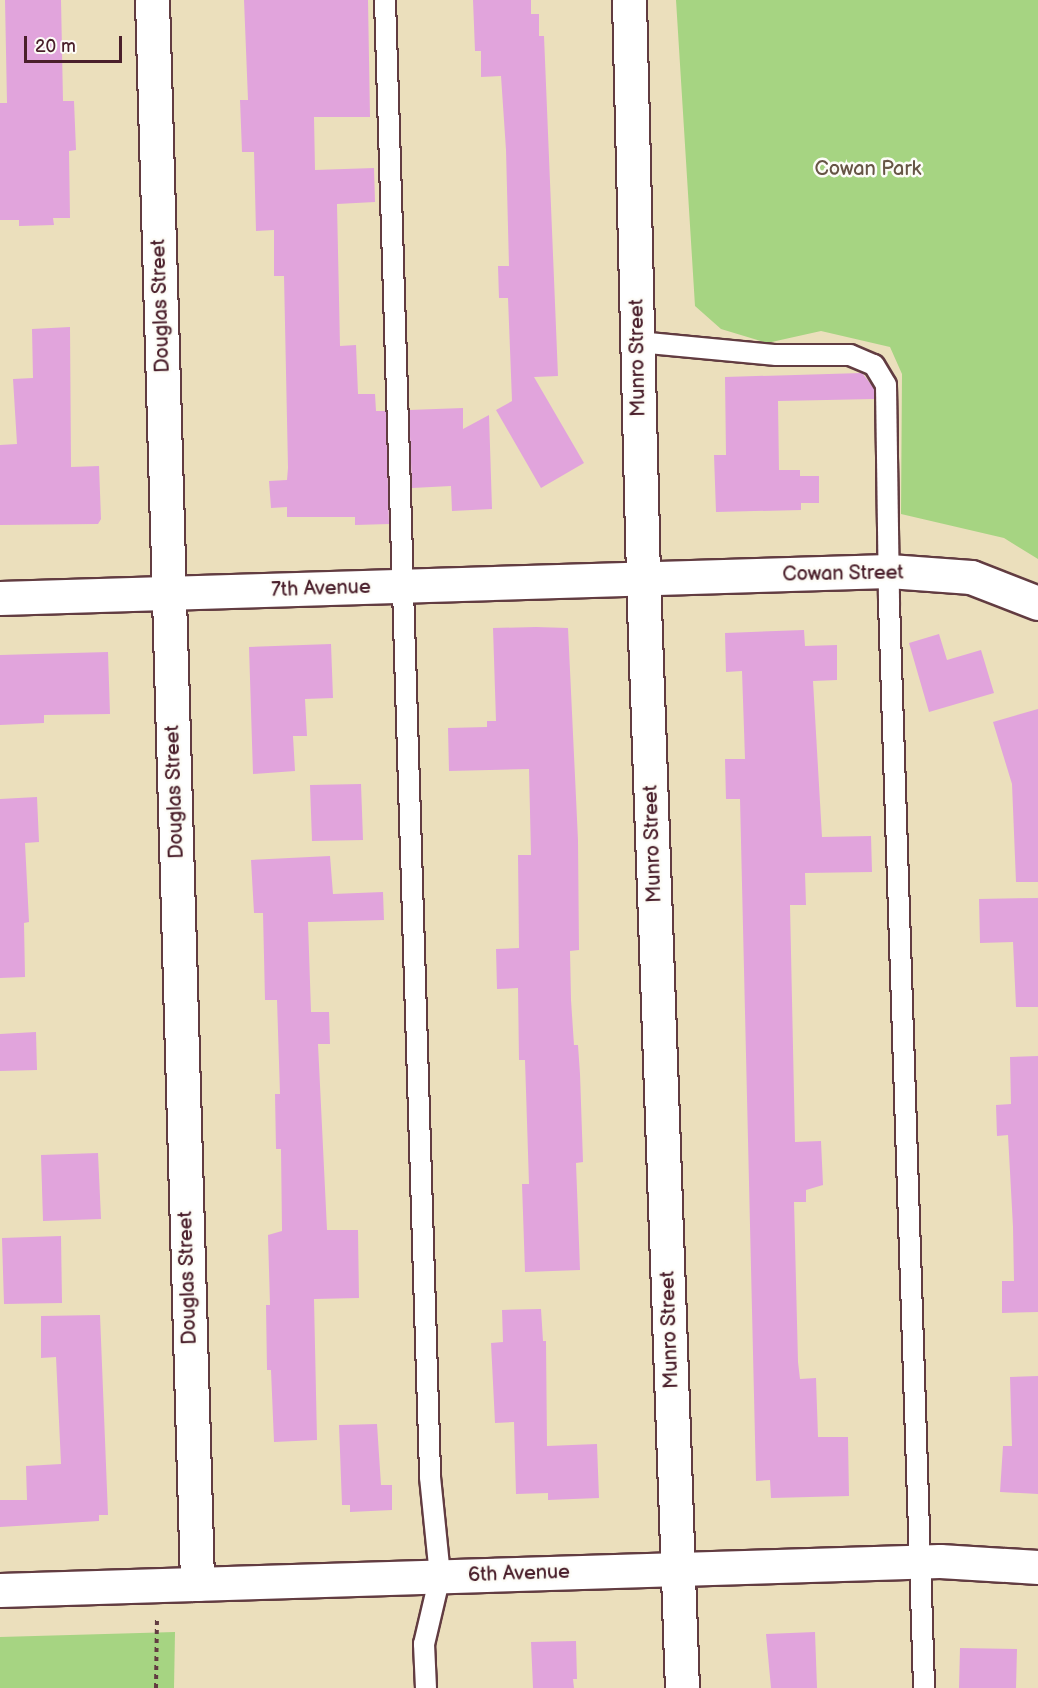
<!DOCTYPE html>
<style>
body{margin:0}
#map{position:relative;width:1038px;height:1688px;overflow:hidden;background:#ebdfbc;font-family:"Balsamiq Sans",sans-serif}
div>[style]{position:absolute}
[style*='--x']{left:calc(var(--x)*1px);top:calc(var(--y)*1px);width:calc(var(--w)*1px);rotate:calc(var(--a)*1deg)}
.green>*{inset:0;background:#a6d482}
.building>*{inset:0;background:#e1a4dc}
.path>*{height:4px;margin-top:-2px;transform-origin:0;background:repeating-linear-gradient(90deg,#623c41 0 4.5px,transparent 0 9px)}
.roads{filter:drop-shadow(2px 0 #623c41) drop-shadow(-2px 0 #623c41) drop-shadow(0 2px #623c41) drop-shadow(0 -2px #623c41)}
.service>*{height:20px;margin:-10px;padding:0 10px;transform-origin:10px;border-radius:10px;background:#fff}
.minor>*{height:33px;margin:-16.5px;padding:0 16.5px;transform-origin:16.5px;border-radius:16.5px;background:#fff}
.tertiary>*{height:33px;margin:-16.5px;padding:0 16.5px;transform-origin:16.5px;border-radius:16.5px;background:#fff}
span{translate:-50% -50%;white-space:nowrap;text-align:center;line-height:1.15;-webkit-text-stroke:5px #fdfcf7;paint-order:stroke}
.park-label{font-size:20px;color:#665545}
.street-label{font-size:20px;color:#4a1f2b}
.scale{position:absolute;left:24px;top:36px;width:98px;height:27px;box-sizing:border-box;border:3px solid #4a1f2b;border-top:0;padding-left:8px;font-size:18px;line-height:21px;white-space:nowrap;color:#4a1f2b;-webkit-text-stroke:4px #fdfcf7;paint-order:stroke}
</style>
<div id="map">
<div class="green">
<i style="clip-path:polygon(676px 0,1038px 0,1038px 559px,1004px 538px,901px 514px,902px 374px,890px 347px,821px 331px,767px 343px,721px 329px,695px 306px)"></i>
<i style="clip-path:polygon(175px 1632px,174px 1688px,0 1688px,0 1637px)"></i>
</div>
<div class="building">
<i style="clip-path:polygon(5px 0,61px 0,63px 101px,74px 101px,76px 150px,69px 151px,70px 218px,53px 218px,54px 225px,19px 226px,19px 220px,0 220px,0 103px,7px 103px)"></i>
<i style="clip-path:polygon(244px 0,368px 0,370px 117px,314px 117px,315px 170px,374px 168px,375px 202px,337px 204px,340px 346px,356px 345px,358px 394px,375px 394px,376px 411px,386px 411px,389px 524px,355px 525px,355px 517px,287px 517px,287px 507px,271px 508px,269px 481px,287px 480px,288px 468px,284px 276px,274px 276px,274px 230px,256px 231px,254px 152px,242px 152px,240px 100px,248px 100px)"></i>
<i style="clip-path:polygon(473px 0,531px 0,531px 14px,539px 14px,539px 36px,544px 36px,558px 376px,534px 377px,584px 463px,541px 488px,496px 410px,512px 401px,508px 298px,499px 298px,498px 266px,509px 266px,506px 150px,501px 76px,481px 77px,481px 51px,475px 51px)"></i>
<i style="clip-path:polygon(70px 327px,71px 467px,99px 466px,101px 519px,98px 524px,0 525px,0 445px,17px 444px,13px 379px,33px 378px,32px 329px)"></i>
<i style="clip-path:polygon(862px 373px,874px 388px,874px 399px,778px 401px,779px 470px,800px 470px,800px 476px,819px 476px,819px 503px,801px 503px,801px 510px,716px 512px,714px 455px,726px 455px,725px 377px)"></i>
<i style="clip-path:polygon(463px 408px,463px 429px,489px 415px,492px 509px,452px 511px,451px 486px,412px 488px,409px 410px)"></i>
<i style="clip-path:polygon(536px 627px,568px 628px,578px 840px,579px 950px,570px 951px,571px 1000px,574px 1045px,578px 1045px,580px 1074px,583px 1162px,576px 1163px,580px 1270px,525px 1272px,522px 1184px,529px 1184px,525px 1060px,519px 1060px,518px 988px,497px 989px,496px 949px,519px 948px,518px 855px,531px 855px,529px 769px,449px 771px,448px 728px,487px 727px,487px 721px,496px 721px,493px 628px)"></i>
<i style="clip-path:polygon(804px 630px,805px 646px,837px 645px,837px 680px,813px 681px,822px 837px,871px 836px,872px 872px,805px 873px,806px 905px,790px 905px,795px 1142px,821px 1141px,823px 1185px,806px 1190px,806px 1202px,794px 1202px,798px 1362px,800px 1379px,816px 1378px,818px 1437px,848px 1437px,849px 1496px,771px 1498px,770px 1480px,756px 1481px,740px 799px,726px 799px,725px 759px,745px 759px,742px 671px,726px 672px,725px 633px)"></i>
<i style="clip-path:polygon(939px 634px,947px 660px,981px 650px,994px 693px,929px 712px,909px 643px)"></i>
<i style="clip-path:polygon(331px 644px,333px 698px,305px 699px,307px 736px,293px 736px,295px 771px,253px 774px,249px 647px)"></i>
<i style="clip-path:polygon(108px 652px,110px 714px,44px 715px,44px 723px,0 725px,0 655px)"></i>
<i style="clip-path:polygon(1038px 709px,1038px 882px,1016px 882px,1012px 784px,993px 722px)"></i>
<i style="clip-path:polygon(361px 784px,363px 840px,312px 841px,310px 785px)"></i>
<i style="clip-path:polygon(37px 797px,39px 842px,25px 843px,29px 922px,24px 923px,25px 977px,0 978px,0 799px)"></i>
<i style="clip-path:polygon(330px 856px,333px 894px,383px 892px,384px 920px,308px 922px,311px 1012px,329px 1012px,330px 1044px,318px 1044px,327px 1230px,358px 1230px,359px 1298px,314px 1299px,317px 1440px,274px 1442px,271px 1370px,267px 1370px,266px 1305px,270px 1305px,268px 1235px,282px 1231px,281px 1149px,276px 1149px,275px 1094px,280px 1094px,277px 1000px,265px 1000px,263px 913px,254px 913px,251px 860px)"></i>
<i style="clip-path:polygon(1038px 898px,1038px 1007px,1016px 1007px,1013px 942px,980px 943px,979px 899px)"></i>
<i style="clip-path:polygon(36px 1032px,37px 1070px,0 1071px,0 1034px)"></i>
<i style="clip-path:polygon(1038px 1056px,1038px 1312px,1002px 1313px,1002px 1281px,1014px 1281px,1013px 1227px,1008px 1135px,997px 1136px,996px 1105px,1011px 1104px,1010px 1057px)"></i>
<i style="clip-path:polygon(98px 1153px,101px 1219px,43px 1221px,41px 1155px)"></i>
<i style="clip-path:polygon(61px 1236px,62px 1303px,4px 1304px,2px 1238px)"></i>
<i style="clip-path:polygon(541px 1309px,543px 1341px,546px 1341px,547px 1446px,597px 1444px,599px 1498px,548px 1500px,548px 1493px,516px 1494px,514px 1422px,495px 1423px,491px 1343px,503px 1342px,502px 1310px)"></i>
<i style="clip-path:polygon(100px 1315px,108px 1515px,99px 1515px,99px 1521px,0 1527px,0 1500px,27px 1500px,26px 1466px,61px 1464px,56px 1357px,41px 1358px,41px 1316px)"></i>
<i style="clip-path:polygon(1038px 1376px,1038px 1494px,1000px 1492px,1003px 1446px,1012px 1446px,1010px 1377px)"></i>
<i style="clip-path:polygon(377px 1424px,381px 1485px,392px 1485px,392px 1510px,350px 1512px,350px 1505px,342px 1505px,339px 1425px)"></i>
<i style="clip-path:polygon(815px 1632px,817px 1688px,771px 1688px,766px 1634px)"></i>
<i style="clip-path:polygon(576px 1641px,577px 1679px,573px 1679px,574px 1688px,533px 1688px,531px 1642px)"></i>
<i style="clip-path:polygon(960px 1648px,1017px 1649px,1016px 1688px,959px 1688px)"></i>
</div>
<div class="path">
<i style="--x:156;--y:1688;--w:70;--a:-89.2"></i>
</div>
<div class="roads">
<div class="service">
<i style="--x:385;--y:0;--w:1478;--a:88.25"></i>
<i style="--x:430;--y:1477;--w:100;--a:84.2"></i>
<i style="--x:440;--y:1576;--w:70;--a:103.2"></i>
<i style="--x:424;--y:1644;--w:44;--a:87.4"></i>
<i style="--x:638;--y:342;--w:139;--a:5.4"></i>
<i style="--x:776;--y:355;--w:74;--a:0"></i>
<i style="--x:850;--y:355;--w:26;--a:23"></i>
<i style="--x:874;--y:365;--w:23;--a:59"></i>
<i style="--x:886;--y:385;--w:217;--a:89.2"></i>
<i style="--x:889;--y:602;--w:1087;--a:88.15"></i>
</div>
<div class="minor">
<i style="--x:152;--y:0;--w:1585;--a:88.37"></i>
<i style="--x:629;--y:0;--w:578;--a:88.61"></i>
<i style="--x:643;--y:578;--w:1111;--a:87.99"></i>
<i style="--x:0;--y:598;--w:889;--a:-1.74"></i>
<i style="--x:889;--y:571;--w:82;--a:4.2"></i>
<i style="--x:971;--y:577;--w:72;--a:21.2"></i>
</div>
<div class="tertiary">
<i style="--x:0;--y:1590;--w:940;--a:-1.77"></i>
<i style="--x:940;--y:1561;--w:98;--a:3.5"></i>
</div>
</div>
<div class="park-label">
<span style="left:868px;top:169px">Cowan Park</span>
</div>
<div class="street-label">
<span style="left:161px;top:306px;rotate:-92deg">Douglas Street</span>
<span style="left:638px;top:358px;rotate:-91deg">Munro Street</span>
<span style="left:843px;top:574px;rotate:-1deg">Cowan Street</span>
<span style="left:321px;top:589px;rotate:-2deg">7th Avenue</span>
<span style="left:175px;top:792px;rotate:-92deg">Douglas Street</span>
<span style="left:653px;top:844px;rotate:-92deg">Munro Street</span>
<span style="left:188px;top:1278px;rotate:-92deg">Douglas Street</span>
<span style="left:670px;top:1330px;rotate:-92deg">Munro Street</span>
<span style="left:519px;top:1574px;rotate:-2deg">6th Avenue</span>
</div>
<div class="scale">20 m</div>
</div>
